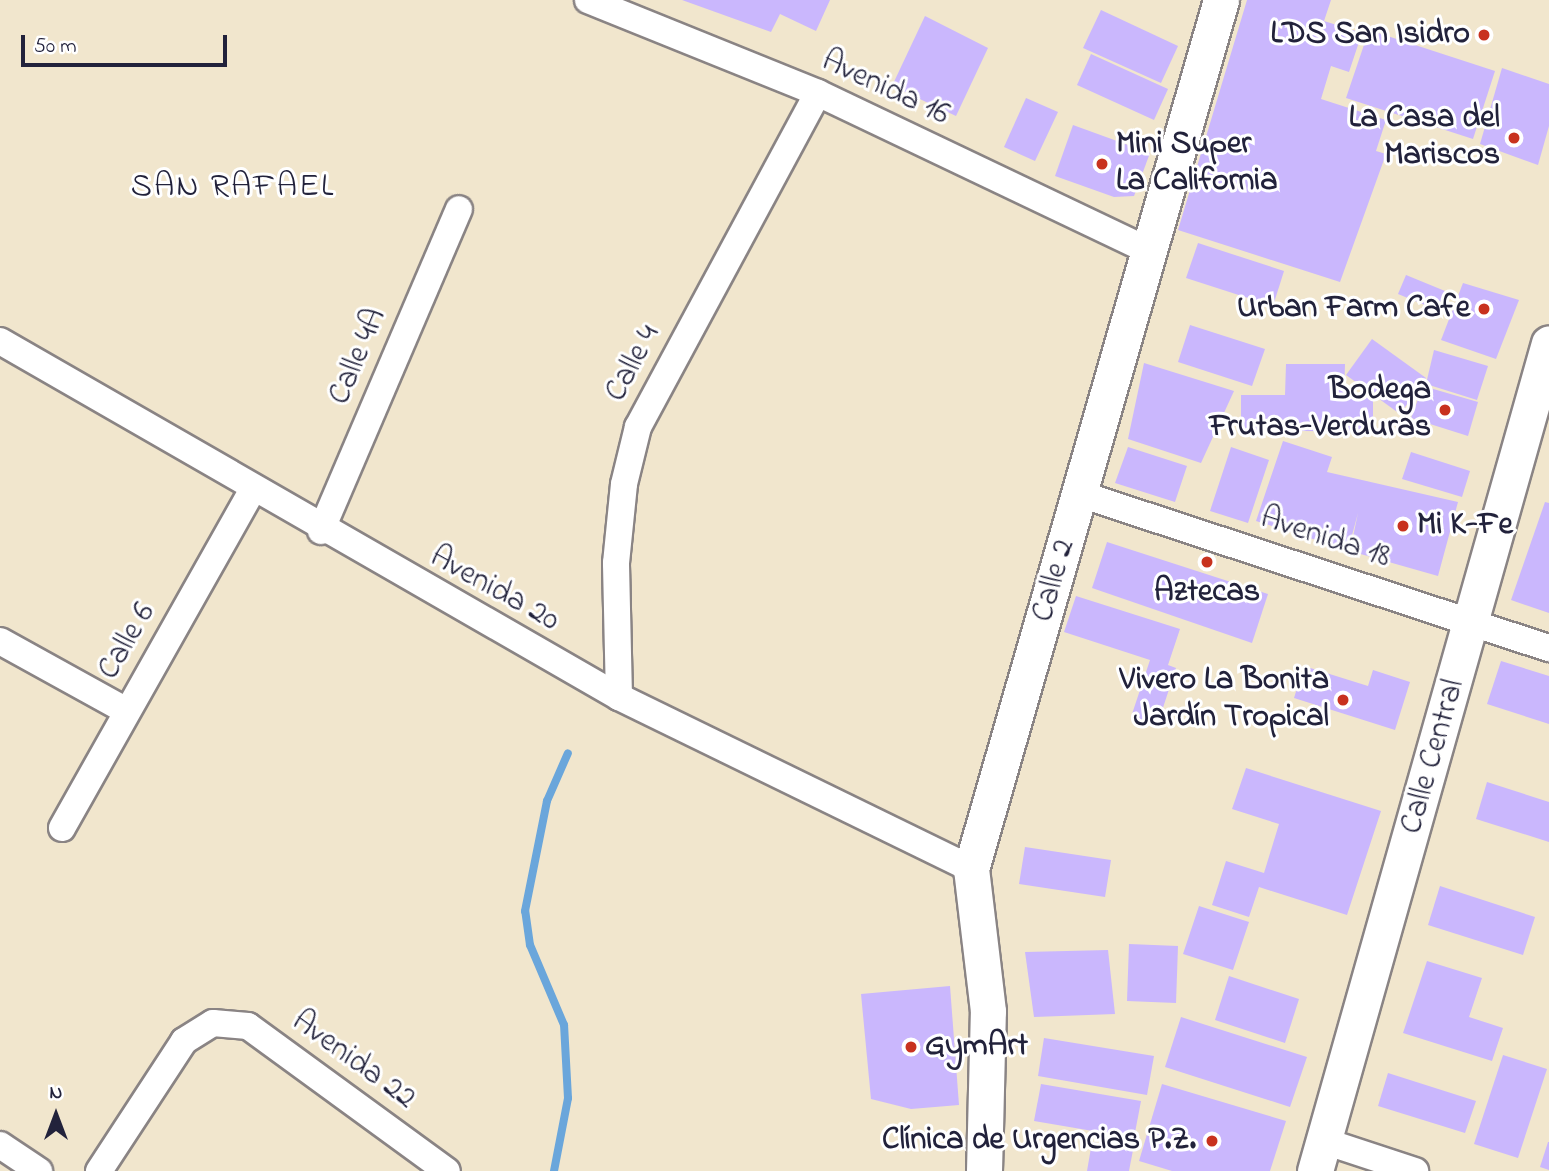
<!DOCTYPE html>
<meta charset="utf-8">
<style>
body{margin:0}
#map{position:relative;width:1549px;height:1171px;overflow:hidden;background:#f1e6cd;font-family:"Indie Flower",sans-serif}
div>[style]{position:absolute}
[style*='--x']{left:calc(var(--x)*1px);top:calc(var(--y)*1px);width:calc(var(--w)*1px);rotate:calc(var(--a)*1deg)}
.stream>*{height:8px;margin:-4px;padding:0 4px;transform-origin:4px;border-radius:4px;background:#6aa6db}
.building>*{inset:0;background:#cab7fd}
.roads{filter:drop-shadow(2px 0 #8a8484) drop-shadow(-2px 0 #8a8484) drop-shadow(0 2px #8a8484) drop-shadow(0 -2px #8a8484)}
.minor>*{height:26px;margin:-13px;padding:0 13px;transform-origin:13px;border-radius:13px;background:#fff}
.major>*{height:35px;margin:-17.5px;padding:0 17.5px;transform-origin:17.5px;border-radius:17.5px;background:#fff}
.dots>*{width:19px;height:19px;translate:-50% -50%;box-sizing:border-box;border:4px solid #fff;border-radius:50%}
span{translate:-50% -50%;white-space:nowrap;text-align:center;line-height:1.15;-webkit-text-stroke:6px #fff;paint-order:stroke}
.poi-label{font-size:32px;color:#22223b;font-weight:700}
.right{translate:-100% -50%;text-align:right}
.left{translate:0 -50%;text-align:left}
.street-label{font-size:32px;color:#22223b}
.neighbourhood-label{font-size:33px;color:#22223b;letter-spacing:2px}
.north{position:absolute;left:21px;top:1080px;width:70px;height:70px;-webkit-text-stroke:5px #fff;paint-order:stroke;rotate:0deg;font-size:19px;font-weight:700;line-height:28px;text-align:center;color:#22223b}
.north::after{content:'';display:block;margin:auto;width:24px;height:32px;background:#22223b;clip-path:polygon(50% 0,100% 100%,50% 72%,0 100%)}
.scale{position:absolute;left:21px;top:35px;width:206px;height:32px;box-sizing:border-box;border:4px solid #22223b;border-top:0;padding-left:9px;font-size:21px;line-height:24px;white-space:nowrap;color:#22223b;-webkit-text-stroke:5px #fff;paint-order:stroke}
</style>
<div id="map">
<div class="stream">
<i style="--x:554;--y:1171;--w:74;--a:-79.1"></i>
<i style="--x:568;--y:1098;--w:73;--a:-93.1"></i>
<i style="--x:564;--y:1025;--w:87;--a:-113"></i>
<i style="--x:530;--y:945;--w:34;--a:-98"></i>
<i style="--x:525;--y:911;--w:112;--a:-78.7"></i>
<i style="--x:547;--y:801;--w:52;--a:-66.4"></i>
</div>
<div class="building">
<i style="clip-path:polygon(682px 0,830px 0,816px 31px,780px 14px,771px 32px)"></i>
<i style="clip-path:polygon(1247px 0,1331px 0,1324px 21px,1362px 33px,1349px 72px,1331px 66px,1321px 99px,1386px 120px,1376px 151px,1386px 154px,1340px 282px,1178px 230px)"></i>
<i style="clip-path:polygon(1101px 10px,1178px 46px,1161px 83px,1083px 48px)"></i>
<i style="clip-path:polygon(925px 16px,988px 48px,956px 116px,892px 86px)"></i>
<i style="clip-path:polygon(1369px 30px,1495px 71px,1473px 139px,1346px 98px)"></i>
<i style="clip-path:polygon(1091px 54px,1168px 89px,1154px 120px,1077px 85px)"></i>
<i style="clip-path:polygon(1502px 68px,1549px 84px,1549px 126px,1538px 165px,1480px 144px)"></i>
<i style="clip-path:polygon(1026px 98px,1058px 112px,1035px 161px,1004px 147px)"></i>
<i style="clip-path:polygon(1073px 125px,1150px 153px,1134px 196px,1114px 197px,1055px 176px)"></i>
<i style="clip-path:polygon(1198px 243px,1284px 271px,1273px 306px,1186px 278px)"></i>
<i style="clip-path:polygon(1406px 275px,1445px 291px,1437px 310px,1398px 294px)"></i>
<i style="clip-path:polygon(1463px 283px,1519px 300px,1496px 359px,1441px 340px)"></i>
<i style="clip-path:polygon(1190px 325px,1265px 349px,1252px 386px,1178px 362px)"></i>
<i style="clip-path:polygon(1372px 339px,1426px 378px,1400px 414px,1346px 375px)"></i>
<i style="clip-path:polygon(1434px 350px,1488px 366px,1477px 400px,1426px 384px)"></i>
<i style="clip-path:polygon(1144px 363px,1234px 391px,1201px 463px,1128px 439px)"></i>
<i style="clip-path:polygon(1286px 364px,1345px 364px,1344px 396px,1373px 396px,1373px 432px,1241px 430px,1241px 395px,1285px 395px)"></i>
<i style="clip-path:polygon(1423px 386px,1478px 402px,1468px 436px,1411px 418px)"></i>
<i style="clip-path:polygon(1283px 441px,1332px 457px,1327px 472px,1458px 502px,1438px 576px,1350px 551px,1358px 513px,1348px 550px,1256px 521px)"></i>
<i style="clip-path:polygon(1128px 447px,1187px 466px,1175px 502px,1115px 483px)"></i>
<i style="clip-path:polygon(1231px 447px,1269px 460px,1248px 523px,1210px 511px)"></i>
<i style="clip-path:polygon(1411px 452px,1470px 471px,1462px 497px,1402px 479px)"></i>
<i style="clip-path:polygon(1545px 502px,1549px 503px,1549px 613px,1511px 600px)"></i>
<i style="clip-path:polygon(1107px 542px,1268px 594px,1252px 643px,1092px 588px)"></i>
<i style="clip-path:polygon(1076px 596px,1180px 629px,1168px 665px,1176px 668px,1157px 726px,1131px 717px,1150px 660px,1064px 632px)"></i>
<i style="clip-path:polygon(1501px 661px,1549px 676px,1549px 724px,1487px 704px)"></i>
<i style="clip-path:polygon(1304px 666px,1368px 686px,1373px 670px,1410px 682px,1395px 730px,1294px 698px)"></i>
<i style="clip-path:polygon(1246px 768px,1381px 811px,1347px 915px,1259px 887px,1249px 917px,1212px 905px,1226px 861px,1264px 873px,1279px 824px,1232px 809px)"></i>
<i style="clip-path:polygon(1487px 782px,1549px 802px,1549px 842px,1476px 819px)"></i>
<i style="clip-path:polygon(1025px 847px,1111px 860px,1105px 897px,1019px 884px)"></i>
<i style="clip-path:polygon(1440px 886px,1535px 917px,1523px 955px,1428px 925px)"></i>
<i style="clip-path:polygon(1199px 906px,1249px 922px,1233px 970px,1183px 954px)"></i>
<i style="clip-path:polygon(1129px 944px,1178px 946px,1176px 1003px,1127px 1001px)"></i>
<i style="clip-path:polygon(1108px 950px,1115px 1014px,1034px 1017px,1025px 952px)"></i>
<i style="clip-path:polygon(1427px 961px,1482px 978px,1469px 1017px,1503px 1028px,1492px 1061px,1403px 1033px)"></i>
<i style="clip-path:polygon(1229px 976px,1299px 999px,1285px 1043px,1215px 1020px)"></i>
<i style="clip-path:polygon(950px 986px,959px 1105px,911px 1109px,871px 1099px,861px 994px)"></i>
<i style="clip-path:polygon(1181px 1017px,1307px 1057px,1290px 1107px,1165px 1067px)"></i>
<i style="clip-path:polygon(1044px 1038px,1154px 1056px,1147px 1095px,1038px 1076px)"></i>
<i style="clip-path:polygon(1503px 1055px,1547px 1069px,1518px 1158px,1474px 1144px)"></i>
<i style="clip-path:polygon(1388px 1073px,1476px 1101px,1465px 1133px,1378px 1106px)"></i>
<i style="clip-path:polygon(1041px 1084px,1141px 1101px,1134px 1138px,1034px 1121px)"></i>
<i style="clip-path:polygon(1162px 1084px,1286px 1121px,1270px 1171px,1172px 1171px,1139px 1161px)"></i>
<i style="clip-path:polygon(1092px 1142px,1133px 1150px,1129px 1171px,1087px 1171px)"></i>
<i style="clip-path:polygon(1548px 1142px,1549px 1142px,1549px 1170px,1540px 1167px)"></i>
</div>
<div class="roads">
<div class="minor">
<i style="--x:588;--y:0;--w:248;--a:22"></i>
<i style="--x:818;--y:93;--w:367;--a:25.5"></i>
<i style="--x:0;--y:341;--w:714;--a:29.9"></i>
<i style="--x:619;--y:697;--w:392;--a:26"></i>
<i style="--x:1080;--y:494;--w:494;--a:18.2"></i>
<i style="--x:321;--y:531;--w:350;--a:-66.8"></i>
<i style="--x:0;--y:641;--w:145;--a:28.9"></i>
<i style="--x:619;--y:697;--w:134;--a:-91.3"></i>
<i style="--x:616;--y:563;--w:79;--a:-84.2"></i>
<i style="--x:624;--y:484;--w:59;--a:-76.2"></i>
<i style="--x:638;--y:427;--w:379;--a:-61.7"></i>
<i style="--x:62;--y:828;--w:389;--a:-60.6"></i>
<i style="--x:1324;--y:1141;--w:96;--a:18.2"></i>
<i style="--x:0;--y:1145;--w:47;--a:33.7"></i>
<i style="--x:99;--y:1171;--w:155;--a:-56.8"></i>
<i style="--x:184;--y:1041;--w:34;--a:-32"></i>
<i style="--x:213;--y:1023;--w:35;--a:5"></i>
<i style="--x:248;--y:1026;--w:246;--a:36.1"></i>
</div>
<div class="major">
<i style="--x:984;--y:1171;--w:160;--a:-88.6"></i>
<i style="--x:988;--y:1011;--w:143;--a:-96.8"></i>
<i style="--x:971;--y:869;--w:904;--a:-73.95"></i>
<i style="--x:1315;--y:1171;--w:860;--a:-74.22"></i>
</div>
</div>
<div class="dots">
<i style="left:1484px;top:35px;background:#c8321e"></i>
<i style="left:1514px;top:138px;background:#c8321e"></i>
<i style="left:1102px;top:164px;background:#c8321e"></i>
<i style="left:1484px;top:309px;background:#c8321e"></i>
<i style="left:1445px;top:410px;background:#c8321e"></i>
<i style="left:1403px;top:526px;background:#c8321e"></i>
<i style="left:1207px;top:562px;background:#c8321e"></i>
<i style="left:1343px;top:700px;background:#c8321e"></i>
<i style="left:911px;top:1047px;background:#c8321e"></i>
<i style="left:1212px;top:1141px;background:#c8321e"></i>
</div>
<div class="poi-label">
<span class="right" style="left:1470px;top:35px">LDS San Isidro</span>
<span class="right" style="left:1500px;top:138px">La Casa del<br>Mariscos</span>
<span class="left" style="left:1116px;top:164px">Mini Super<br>La California</span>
<span class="right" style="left:1470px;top:309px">Urban Farm Cafe</span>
<span class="right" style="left:1431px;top:410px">Bodega<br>Frutas-Verduras</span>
<span class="left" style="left:1417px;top:526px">Mi K-Fe</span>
<span style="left:1207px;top:593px">Aztecas</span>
<span class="right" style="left:1329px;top:700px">Vivero La Bonita<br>Jardín Tropical</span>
<span class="left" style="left:925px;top:1047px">GymArt</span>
<span class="right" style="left:1196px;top:1141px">Clínica de Urgencias P.Z.</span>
</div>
<div class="street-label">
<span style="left:885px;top:89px;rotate:25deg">Avenida 16</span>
<span style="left:359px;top:357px;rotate:-67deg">Calle 4A</span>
<span style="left:634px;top:364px;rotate:-62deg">Calle 4</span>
<span style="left:1325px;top:539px;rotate:18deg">Avenida 18</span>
<span style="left:1055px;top:581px;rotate:-74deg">Calle 2</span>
<span style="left:494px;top:590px;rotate:29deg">Avenida 20</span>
<span style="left:128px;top:642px;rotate:-60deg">Calle 6</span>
<span style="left:1434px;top:757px;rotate:-74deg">Calle Central</span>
<span style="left:353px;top:1061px;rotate:36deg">Avenida 22</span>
</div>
<div class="neighbourhood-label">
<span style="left:233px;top:188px">SAN RAFAEL</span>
</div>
<div class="north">N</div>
<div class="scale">50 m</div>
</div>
